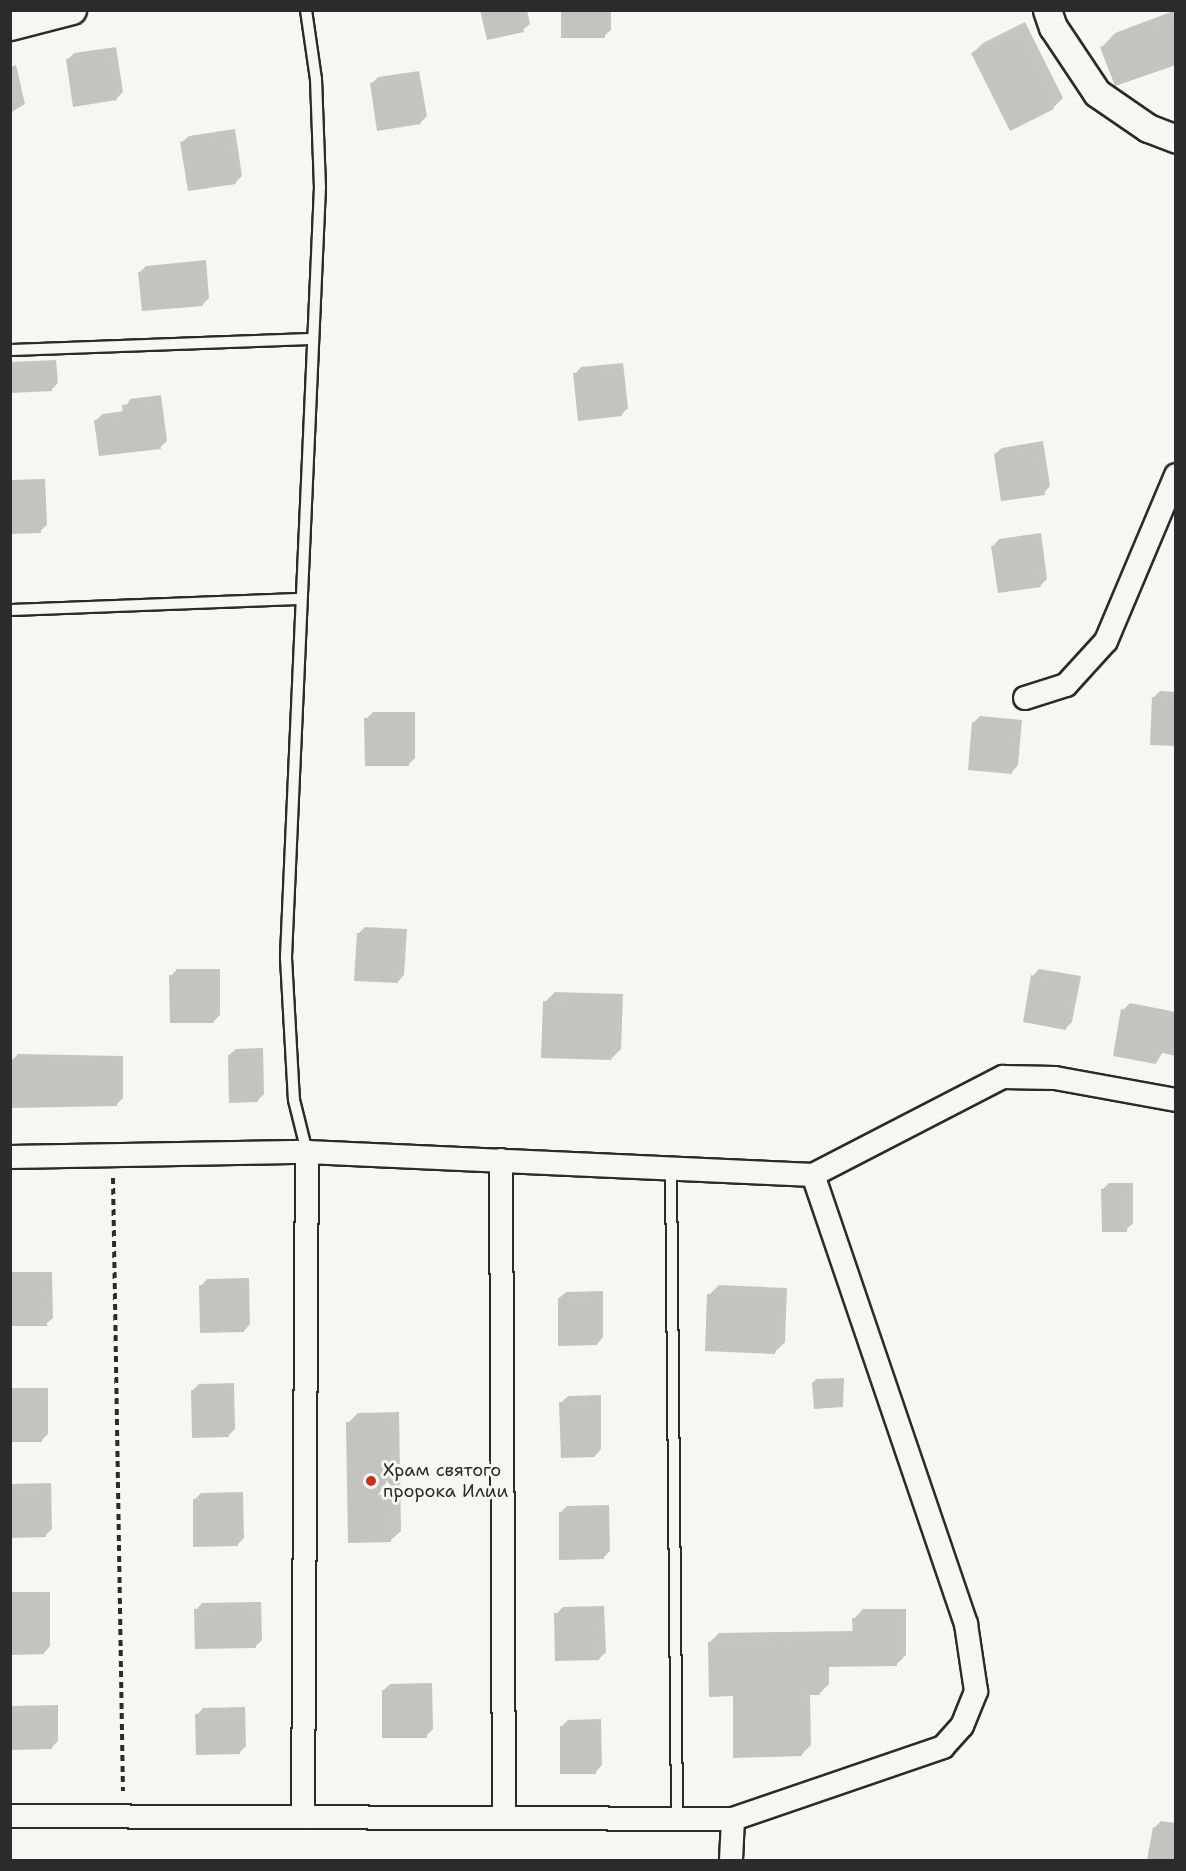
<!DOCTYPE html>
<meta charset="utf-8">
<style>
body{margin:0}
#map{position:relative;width:1186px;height:1871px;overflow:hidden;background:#f6f6f2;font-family:"Shantell Sans",sans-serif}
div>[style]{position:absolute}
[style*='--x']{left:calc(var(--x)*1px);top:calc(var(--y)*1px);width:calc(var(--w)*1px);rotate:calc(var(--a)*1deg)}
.shadow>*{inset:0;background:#0003}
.building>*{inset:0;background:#c3c3c0}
.path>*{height:4px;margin-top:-2px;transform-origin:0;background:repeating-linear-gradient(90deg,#2b2b2b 0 6px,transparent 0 10.5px)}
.roads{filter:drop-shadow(2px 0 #2b2b2b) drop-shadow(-2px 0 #2b2b2b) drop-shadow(0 2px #2b2b2b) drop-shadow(0 -2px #2b2b2b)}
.service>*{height:10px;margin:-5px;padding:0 5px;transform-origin:5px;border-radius:5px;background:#f6f6f2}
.minor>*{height:22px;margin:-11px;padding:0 11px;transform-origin:11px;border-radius:11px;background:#f6f6f2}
.tertiary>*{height:27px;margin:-13.5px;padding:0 13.5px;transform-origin:13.5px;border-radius:13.5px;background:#f6f6f2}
.dots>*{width:16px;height:16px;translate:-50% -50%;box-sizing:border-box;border:3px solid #f6f6f2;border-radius:50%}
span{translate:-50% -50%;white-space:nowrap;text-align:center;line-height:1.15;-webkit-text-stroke:6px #f6f6f2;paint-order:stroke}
.poi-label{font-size:18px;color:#2b2b2b}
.left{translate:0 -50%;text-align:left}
.frame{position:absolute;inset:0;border:12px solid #2b2b2b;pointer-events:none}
</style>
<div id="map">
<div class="shadow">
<i style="clip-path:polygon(482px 10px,527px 10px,530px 24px,523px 30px)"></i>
<i style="clip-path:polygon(563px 10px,611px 10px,611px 30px,604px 36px)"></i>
<i style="clip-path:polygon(1176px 10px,1176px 63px,1118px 85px,1102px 47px,1115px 33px)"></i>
<i style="clip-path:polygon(1025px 22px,1063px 98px,1053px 108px,973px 53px,983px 43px)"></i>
<i style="clip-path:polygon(116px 47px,123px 92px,116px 99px,67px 60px,74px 53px)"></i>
<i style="clip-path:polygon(16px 65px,25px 104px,10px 113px,10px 67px)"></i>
<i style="clip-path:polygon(419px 71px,427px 116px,420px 123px,371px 84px,378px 77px)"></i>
<i style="clip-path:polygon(235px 129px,242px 176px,235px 183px,182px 142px,189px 136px)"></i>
<i style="clip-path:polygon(206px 260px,209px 298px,203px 304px,140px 272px,146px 266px)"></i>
<i style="clip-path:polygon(56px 360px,58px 383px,51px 390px,10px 392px,10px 362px)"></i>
<i style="clip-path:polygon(623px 363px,628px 408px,621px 415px,575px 374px,581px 367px)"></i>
<i style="clip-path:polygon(161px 395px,167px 441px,160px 447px,96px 420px,103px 414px,124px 411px,130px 399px)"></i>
<i style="clip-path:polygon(1043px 441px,1050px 486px,1044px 493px,995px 454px,1002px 448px)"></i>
<i style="clip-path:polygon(45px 479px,47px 525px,40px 531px,10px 533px,10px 480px)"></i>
<i style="clip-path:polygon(1041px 533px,1047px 579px,1041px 585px,993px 546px,999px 539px)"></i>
<i style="clip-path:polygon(1160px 691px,1176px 692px,1176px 745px,1153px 698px)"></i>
<i style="clip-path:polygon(373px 712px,415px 712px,415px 758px,408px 765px,366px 719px)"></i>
<i style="clip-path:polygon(980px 716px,1022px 720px,1018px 765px,1012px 772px,973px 723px)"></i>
<i style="clip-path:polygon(365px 927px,407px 929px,404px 975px,398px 982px,358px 934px)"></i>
<i style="clip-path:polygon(177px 969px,220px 969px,220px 1015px,214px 1021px,171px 976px)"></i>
<i style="clip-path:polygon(1039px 969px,1081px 976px,1072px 1022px,1066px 1028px,1033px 976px)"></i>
<i style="clip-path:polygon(555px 992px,623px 994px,621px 1049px,611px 1059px,545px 1002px)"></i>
<i style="clip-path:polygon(1130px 1003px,1176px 1012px,1176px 1054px,1163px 1052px,1156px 1063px,1123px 1010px)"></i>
<i style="clip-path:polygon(263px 1048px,264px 1094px,257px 1101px,229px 1055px,236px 1049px)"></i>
<i style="clip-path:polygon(18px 1054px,123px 1056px,123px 1098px,117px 1104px,12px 1060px)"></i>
<i style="clip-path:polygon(1109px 1183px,1133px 1183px,1133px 1223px,1126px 1230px,1103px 1189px)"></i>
<i style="clip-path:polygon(10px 1272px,52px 1272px,53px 1318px,46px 1324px,10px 1325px)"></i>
<i style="clip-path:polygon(249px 1278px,250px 1324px,244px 1331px,201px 1286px,207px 1279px)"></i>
<i style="clip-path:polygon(719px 1285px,787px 1288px,785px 1342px,775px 1352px,709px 1295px)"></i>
<i style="clip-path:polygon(603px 1291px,603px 1337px,597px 1344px,559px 1298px,566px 1292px)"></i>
<i style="clip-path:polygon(844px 1378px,843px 1406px,814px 1382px,816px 1379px)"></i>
<i style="clip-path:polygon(234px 1383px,235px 1429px,228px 1436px,192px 1391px,199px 1384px)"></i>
<i style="clip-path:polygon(10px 1388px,48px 1388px,48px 1434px,42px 1440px,10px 1441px)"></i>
<i style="clip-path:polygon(601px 1395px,601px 1449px,595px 1456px,561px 1403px,568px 1396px)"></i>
<i style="clip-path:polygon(399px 1412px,401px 1531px,390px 1541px,348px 1423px,358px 1413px)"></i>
<i style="clip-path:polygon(51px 1483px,52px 1529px,45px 1536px,10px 1536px,10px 1484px)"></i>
<i style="clip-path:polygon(243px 1492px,244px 1538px,237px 1545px,194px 1500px,201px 1493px)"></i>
<i style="clip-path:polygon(609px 1505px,610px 1551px,603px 1558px,560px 1513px,567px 1506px)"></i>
<i style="clip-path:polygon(10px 1592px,50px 1592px,50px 1646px,44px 1653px,10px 1653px)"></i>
<i style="clip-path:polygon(261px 1602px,262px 1640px,255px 1647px,196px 1610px,202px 1603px)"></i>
<i style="clip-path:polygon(604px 1606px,606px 1652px,599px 1659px,556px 1614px,563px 1607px)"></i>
<i style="clip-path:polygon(863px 1609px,906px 1609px,906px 1655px,897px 1664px,829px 1665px,829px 1684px,820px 1693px,810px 1694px,811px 1745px,801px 1755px,734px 1695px,709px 1643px,719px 1633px,854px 1631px,854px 1619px)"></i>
<i style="clip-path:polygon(432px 1683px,433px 1729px,426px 1736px,383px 1691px,390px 1684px)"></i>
<i style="clip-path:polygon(58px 1705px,58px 1741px,52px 1747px,10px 1748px,10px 1706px)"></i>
<i style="clip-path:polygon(245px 1707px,246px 1746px,239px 1753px,197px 1715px,203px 1708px)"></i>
<i style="clip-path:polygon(601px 1719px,602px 1765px,596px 1772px,561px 1727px,568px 1720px)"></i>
<i style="clip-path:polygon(1161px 1821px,1176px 1823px,1176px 1860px,1149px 1860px,1155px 1827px)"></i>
</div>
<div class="building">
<i style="clip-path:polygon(480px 10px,519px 10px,524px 32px,487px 40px)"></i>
<i style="clip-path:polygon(561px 10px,605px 10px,605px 38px,561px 38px)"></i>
<i style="clip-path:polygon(1176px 17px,1176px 65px,1115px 86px,1100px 47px)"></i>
<i style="clip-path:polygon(1015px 31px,1054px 109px,1010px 131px,971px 53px)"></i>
<i style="clip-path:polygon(110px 53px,117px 100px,73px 107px,66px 59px)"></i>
<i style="clip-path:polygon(413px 77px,421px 124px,377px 131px,370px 83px)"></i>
<i style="clip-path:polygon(229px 135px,236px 184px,188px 191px,180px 142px)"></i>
<i style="clip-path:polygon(200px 266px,203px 306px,142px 311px,138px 272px)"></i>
<i style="clip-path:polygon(50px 366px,52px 391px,10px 393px,10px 368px)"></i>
<i style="clip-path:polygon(617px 369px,622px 416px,578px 421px,573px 373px)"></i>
<i style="clip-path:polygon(155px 401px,161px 449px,99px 456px,94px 420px,123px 417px,122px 405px)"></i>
<i style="clip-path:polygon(1037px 447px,1045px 495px,1001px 501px,994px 454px)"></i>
<i style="clip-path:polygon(39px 485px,41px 533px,10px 534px,10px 486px)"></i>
<i style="clip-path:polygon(1034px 539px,1041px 587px,998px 593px,991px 546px)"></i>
<i style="clip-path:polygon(1152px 697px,1176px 698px,1176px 746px,1150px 745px)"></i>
<i style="clip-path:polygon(364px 718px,409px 718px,409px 766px,365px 766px)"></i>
<i style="clip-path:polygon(972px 722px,1016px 726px,1012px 774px,968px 770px)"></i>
<i style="clip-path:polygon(357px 933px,401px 935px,398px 983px,354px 981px)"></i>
<i style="clip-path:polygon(169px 975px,214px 975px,214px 1023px,170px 1023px)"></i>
<i style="clip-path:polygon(1031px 975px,1075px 983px,1066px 1030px,1023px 1022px)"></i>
<i style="clip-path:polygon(543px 1001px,614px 1004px,611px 1060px,541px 1058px)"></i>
<i style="clip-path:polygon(1121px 1009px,1176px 1019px,1176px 1056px,1158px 1052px,1156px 1064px,1113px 1056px)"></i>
<i style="clip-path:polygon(257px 1054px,258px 1102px,229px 1103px,228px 1055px)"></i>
<i style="clip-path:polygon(48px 1059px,48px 1063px,117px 1062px,117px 1106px,11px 1108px,10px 1060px)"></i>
<i style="clip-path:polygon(1101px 1189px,1127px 1189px,1127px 1232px,1102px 1232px)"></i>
<i style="clip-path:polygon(10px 1278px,46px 1278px,47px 1326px,10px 1326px)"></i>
<i style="clip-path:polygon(243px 1284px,244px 1332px,200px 1333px,199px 1285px)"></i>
<i style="clip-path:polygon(707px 1294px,778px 1297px,775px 1354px,705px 1351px)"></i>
<i style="clip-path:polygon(597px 1297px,597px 1345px,558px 1346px,558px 1298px)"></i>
<i style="clip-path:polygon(842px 1380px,843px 1407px,814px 1409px,812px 1382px)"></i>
<i style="clip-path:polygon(228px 1389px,229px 1437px,192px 1438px,191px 1390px)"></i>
<i style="clip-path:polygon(10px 1394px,42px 1394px,42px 1442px,10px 1442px)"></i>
<i style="clip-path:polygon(595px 1401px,595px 1457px,561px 1458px,559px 1402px)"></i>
<i style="clip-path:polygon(346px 1422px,389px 1422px,391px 1542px,348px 1543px)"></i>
<i style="clip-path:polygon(45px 1489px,46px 1537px,10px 1538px,10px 1490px)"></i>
<i style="clip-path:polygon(237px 1498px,238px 1546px,193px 1547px,193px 1499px)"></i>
<i style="clip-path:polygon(603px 1511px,604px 1559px,559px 1560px,559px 1512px)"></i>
<i style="clip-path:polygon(10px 1598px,44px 1598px,44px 1654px,10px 1655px)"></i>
<i style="clip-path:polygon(255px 1608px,256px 1648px,195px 1649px,194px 1609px)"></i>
<i style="clip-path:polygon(598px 1612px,599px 1660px,555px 1661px,554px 1613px)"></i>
<i style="clip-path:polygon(852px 1618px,897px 1618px,897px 1666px,820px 1667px,820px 1695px,801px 1695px,802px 1756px,733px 1758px,733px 1696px,709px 1697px,708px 1642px,853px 1640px)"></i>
<i style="clip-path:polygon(382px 1690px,426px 1690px,427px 1738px,382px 1738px)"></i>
<i style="clip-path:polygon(52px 1711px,52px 1749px,10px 1750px,10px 1712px)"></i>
<i style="clip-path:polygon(239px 1713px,240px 1754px,196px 1755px,195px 1714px)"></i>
<i style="clip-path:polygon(560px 1726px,595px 1726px,596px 1774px,560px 1774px)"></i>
<i style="clip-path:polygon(1153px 1827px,1176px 1831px,1176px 1860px,1147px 1860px)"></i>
</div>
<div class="path">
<i style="--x:113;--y:1178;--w:613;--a:89.07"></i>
</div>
<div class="roads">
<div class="service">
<i style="--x:306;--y:10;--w:70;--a:81.8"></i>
<i style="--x:316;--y:79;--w:108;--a:87.9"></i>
<i style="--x:320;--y:187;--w:772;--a:92.53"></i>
<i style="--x:286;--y:958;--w:142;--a:86.8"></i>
<i style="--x:294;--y:1100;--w:54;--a:76"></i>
<i style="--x:10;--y:350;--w:302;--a:-2.1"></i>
<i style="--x:10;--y:610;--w:289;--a:-2.2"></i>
<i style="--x:671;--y:1168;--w:650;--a:89.47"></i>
</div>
<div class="minor">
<i style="--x:1025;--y:698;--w:43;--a:-17.6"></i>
<i style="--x:1066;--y:685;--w:59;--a:-47.7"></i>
<i style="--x:1106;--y:641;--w:180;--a:-67.1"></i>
<i style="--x:10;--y:1157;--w:297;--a:-1"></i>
<i style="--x:307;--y:1152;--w:507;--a:2.6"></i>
<i style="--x:813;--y:1175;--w:214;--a:-27.3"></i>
<i style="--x:1003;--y:1077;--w:52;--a:1.1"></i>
<i style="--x:1055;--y:1078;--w:123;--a:10.3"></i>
<i style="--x:501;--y:1160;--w:658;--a:89.74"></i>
<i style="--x:10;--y:1816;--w:723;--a:0.24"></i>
<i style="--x:733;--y:1819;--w:222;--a:-18.9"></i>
<i style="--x:943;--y:1747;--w:28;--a:-48"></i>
<i style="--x:962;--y:1726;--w:38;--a:-68"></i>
<i style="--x:976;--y:1691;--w:68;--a:-98.5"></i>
<i style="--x:966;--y:1624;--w:474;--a:-108.8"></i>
<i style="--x:303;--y:1817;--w:665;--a:-89.66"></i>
<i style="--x:731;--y:1860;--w:41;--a:-87.2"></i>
</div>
<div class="tertiary">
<i style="--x:1047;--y:10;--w:18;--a:71"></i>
<i style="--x:1053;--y:27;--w:79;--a:56.3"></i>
<i style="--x:1097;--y:93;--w:62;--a:34.5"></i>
<i style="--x:1148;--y:128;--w:30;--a:21"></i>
<i style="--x:10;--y:26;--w:64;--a:-14.5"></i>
</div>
</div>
<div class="dots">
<i style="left:371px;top:1481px;background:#c8321e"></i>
</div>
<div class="poi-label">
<span class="left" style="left:383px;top:1481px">Храм святого<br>пророка Илии</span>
</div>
<div class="frame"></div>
</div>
